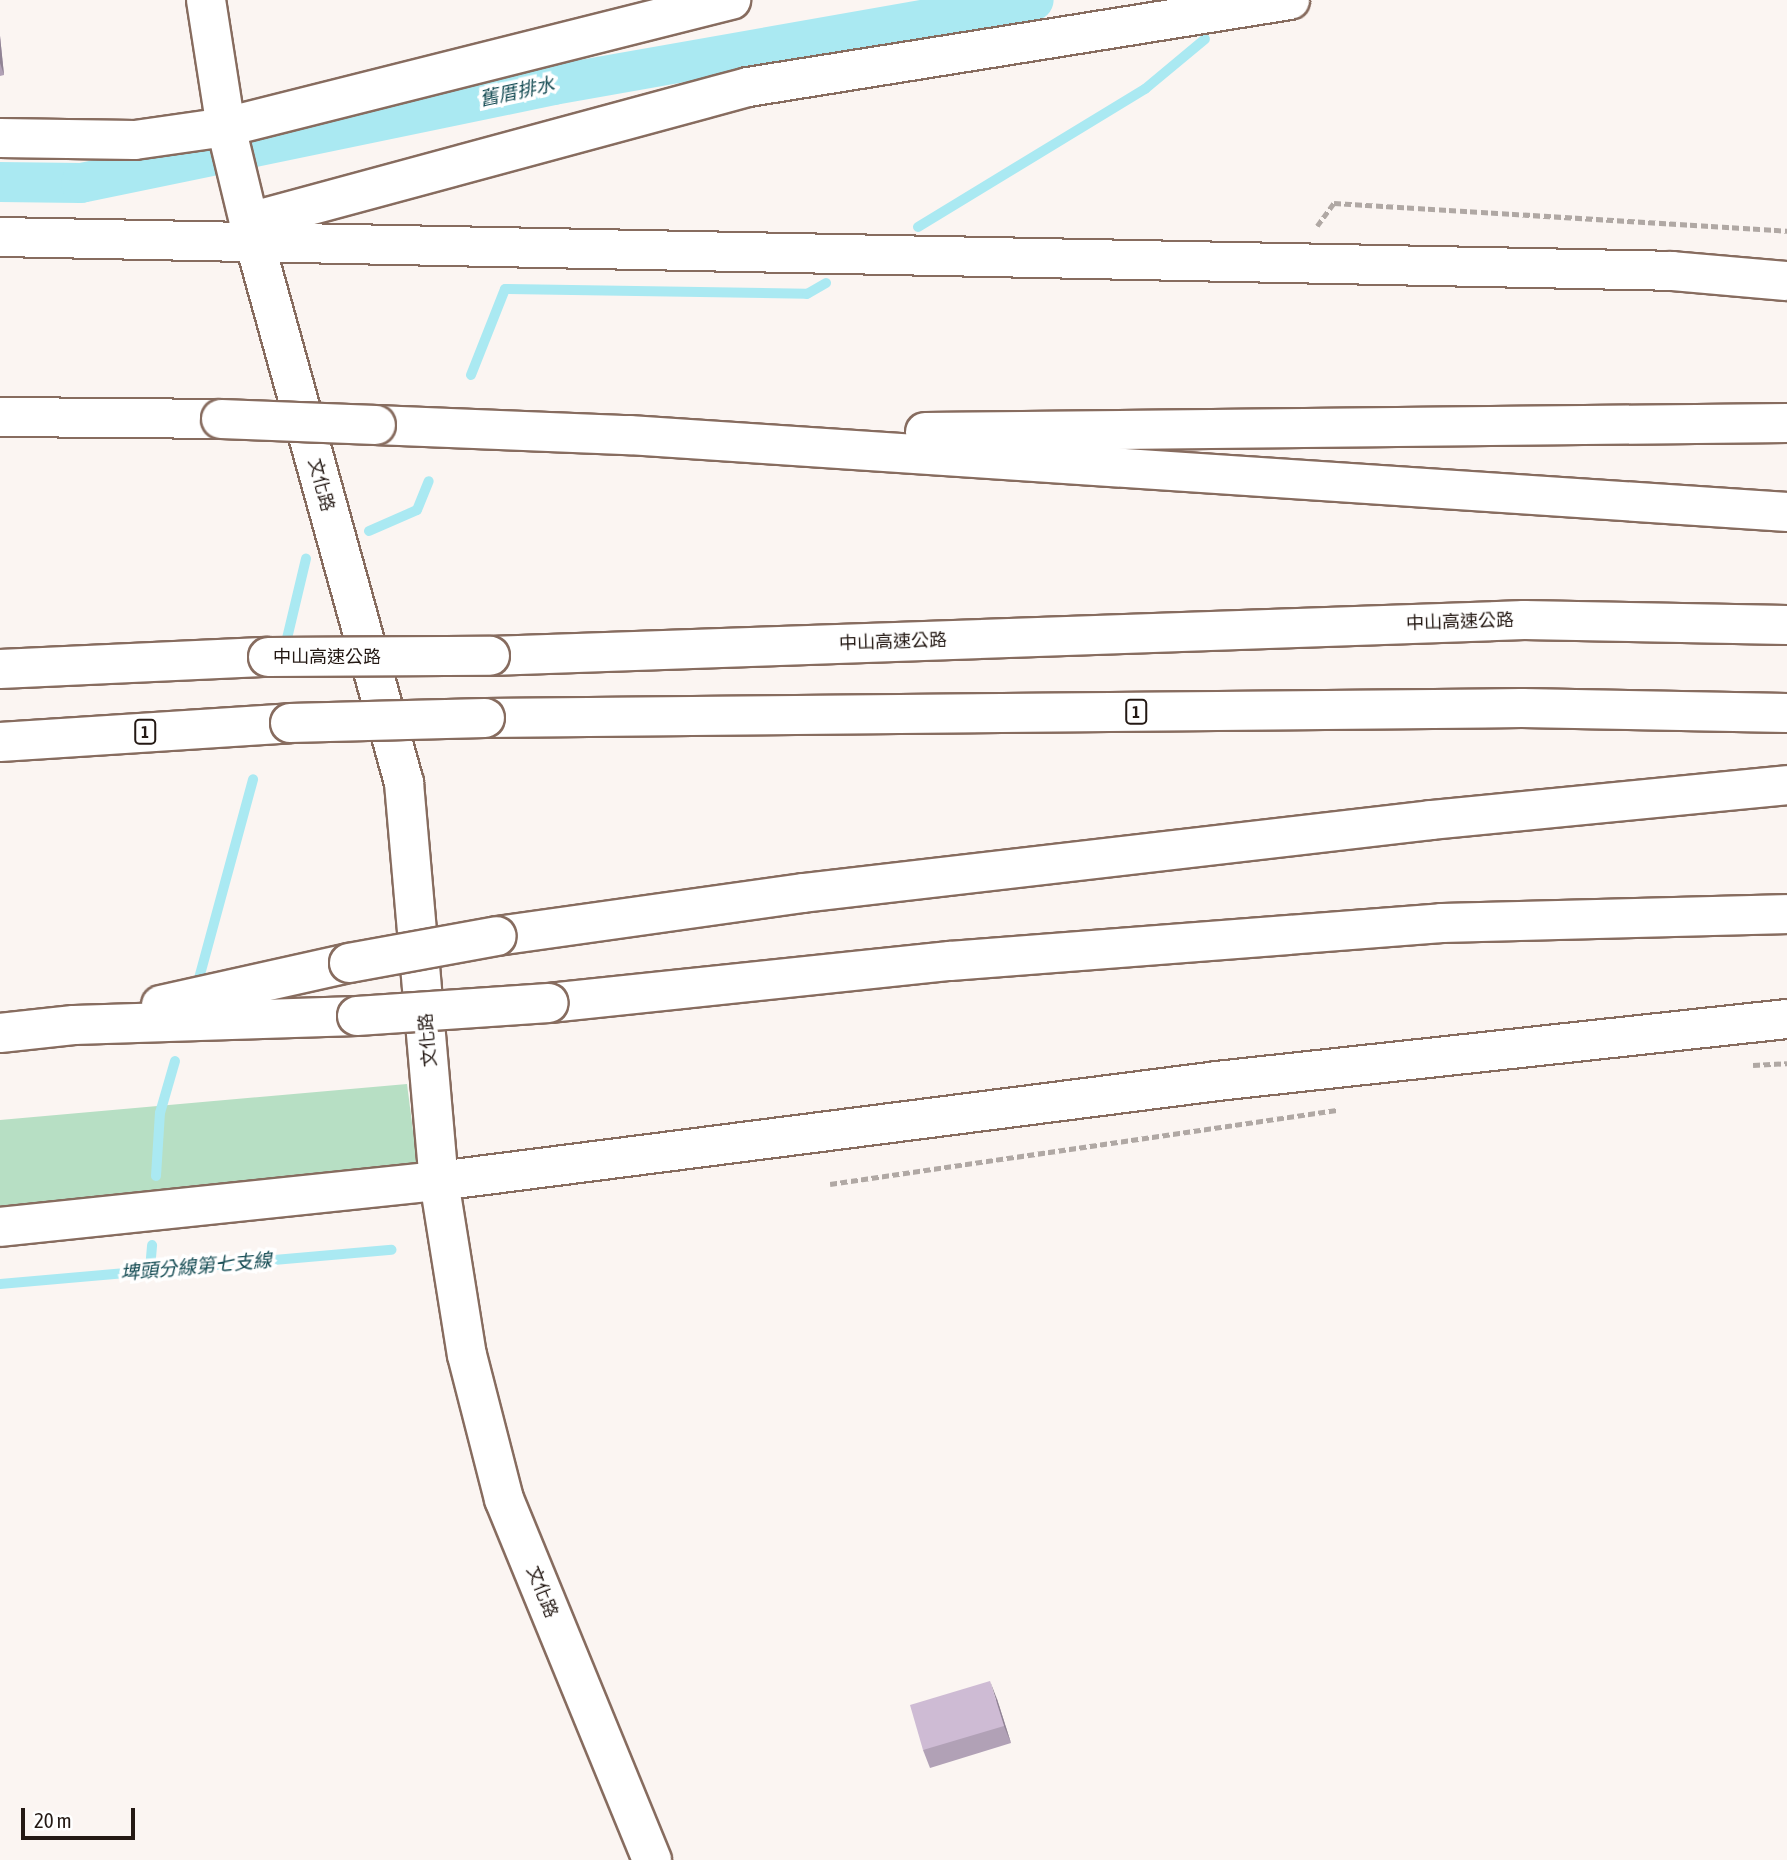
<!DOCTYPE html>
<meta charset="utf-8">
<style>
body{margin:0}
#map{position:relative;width:1787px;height:1860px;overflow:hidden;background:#fbf5f2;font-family:"Asap Condensed","Noto Sans TC",sans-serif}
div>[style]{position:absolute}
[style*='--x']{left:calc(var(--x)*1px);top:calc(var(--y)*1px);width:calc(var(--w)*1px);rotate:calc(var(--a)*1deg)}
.green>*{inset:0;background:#b7dfc4}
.stream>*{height:10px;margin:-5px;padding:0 5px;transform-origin:5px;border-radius:5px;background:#aae9f2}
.canal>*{height:40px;margin:-20px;padding:0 20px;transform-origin:20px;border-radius:20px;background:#aae9f2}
.path>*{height:4.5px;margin-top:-2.25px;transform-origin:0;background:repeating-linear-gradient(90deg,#b0a8a4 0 7px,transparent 0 10.5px)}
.roads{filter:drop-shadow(2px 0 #876c5f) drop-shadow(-2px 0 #876c5f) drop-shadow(0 2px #876c5f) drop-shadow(0 -2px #876c5f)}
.minor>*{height:38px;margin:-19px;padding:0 19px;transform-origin:19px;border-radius:19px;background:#fff}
.highway>*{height:38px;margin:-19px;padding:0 19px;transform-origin:19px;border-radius:19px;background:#fff}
.bridges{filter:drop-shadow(2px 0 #876c5f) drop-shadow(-2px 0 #876c5f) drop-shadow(0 2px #876c5f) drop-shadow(0 -2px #876c5f)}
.highway-bridge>*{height:38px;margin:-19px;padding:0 19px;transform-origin:19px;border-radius:19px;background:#fff}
.wall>*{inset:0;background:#b1a1b6}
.shaded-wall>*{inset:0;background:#908394}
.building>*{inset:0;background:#cebbd4}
span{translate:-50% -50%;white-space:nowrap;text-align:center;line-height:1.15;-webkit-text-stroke:7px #fff;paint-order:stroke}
.shield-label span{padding:2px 5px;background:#fff;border:2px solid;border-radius:5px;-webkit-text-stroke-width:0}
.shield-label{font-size:16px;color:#241914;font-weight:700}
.street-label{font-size:18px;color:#241914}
.water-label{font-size:19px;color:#144b53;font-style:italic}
.scale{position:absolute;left:21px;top:1808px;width:114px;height:32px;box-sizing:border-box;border:4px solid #241914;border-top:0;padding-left:9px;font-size:21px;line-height:24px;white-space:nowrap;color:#241914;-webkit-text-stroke:5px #fff;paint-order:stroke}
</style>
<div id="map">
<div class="green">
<i style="clip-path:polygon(407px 1084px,417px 1162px,0 1214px,0 1120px)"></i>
</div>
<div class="stream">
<i style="--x:918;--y:227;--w:266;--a:-31.3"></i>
<i style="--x:1145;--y:89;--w:78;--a:-39.8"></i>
<i style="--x:471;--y:375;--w:92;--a:-68.4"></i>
<i style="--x:505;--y:289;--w:302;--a:0.9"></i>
<i style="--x:807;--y:294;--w:22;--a:-30"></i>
<i style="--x:369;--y:531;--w:52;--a:-23.6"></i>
<i style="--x:417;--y:510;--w:31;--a:-68"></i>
<i style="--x:284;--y:651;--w:95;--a:-76.6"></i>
<i style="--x:198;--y:982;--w:210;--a:-74.8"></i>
<i style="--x:156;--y:1176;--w:63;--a:-86.4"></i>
<i style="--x:160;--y:1113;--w:54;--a:-73.9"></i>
<i style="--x:150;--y:1269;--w:24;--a:-85"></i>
<i style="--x:0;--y:1284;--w:393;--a:-5"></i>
</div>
<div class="canal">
<i style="--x:0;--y:182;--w:81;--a:0.7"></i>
<i style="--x:81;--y:183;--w:482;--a:-11.7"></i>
<i style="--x:553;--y:85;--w:488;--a:-10"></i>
</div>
<div class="path">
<i style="--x:1317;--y:226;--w:29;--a:-54"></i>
<i style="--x:1334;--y:203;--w:454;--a:3.5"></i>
<i style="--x:1753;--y:1065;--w:34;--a:-3"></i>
<i style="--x:830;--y:1184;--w:512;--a:-8.3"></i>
</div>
<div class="roads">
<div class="minor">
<i style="--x:206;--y:0;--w:129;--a:81.1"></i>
<i style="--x:226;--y:127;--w:98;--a:76.4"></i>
<i style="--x:249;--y:222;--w:582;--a:74.55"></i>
<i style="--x:404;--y:783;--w:400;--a:85"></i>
<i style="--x:439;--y:1181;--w:176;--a:80.9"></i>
<i style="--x:467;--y:1355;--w:149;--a:75.6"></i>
<i style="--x:504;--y:1499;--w:390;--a:67.7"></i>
<i style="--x:0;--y:138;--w:135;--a:0.8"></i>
<i style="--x:135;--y:140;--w:92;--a:-8.1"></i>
<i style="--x:226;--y:127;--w:521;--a:-14.12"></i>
<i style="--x:249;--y:222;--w:517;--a:-15.14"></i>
<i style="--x:748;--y:87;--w:549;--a:-9.12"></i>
<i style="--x:0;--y:237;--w:1672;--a:1.16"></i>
<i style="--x:1672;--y:271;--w:115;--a:5"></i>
<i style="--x:0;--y:1227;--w:441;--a:-6"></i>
<i style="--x:439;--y:1181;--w:784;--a:-7.32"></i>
<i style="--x:1217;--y:1081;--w:573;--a:-6.21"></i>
</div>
<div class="highway">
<i style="--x:0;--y:417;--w:221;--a:0.5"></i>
<i style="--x:376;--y:425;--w:253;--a:2.3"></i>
<i style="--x:629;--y:435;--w:1161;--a:3.8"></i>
<i style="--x:925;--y:432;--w:862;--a:-0.6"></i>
<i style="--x:490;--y:656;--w:1035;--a:-1.99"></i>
<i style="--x:1524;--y:620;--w:263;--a:1.1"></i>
<i style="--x:0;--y:669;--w:268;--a:-2.6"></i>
<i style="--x:485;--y:718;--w:1037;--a:-0.55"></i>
<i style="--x:1522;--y:708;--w:265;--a:1.1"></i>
<i style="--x:0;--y:742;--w:291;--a:-3.7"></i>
<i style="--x:497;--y:936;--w:309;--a:-8"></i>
<i style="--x:803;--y:893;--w:632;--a:-6.63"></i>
<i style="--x:1431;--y:820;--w:358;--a:-5.6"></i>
<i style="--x:549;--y:1003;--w:403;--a:-6"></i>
<i style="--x:950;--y:961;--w:493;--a:-4.4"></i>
<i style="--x:1442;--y:923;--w:345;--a:-1.5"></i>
<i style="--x:161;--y:1005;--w:193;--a:-12.6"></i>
<i style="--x:0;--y:1033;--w:74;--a:-6.2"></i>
<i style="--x:74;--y:1025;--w:283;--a:-1.8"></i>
</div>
</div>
<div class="bridges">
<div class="highway-bridge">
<i style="--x:221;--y:419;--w:155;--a:2.2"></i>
<i style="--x:268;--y:657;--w:222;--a:-0.3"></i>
<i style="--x:290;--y:723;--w:195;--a:-1.5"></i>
<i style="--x:349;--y:963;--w:150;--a:-10.3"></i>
<i style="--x:357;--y:1016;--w:192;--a:-3.9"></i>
</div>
</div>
<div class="wall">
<i style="clip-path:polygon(0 36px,4px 75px,0 76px)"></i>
<i style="clip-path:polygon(997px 1699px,1011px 1743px,930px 1768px,923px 1750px)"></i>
</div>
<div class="shaded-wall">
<i style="clip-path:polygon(0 36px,4px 75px,0 63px)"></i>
<i style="clip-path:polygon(990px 1681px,997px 1699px,1011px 1743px,1004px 1726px)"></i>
</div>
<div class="building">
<i style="clip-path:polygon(990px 1681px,1004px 1726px,923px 1750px,910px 1705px)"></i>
</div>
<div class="shield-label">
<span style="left:1136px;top:712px">1</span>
<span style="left:145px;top:732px">1</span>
</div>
<div class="street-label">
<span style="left:321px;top:485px;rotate:75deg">文化路</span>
<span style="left:1460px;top:622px;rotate:-2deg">中山高速公路</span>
<span style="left:893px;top:642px;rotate:-2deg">中山高速公路</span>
<span style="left:327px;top:657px">中山高速公路</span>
<span style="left:428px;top:1040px;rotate:-95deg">文化路</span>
<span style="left:542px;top:1592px;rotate:68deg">文化路</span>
</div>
<div class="water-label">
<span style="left:517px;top:92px;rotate:-12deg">舊厝排水</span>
<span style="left:196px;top:1267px;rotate:-5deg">埤頭分線第七支線</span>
</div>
<div class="scale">20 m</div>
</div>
